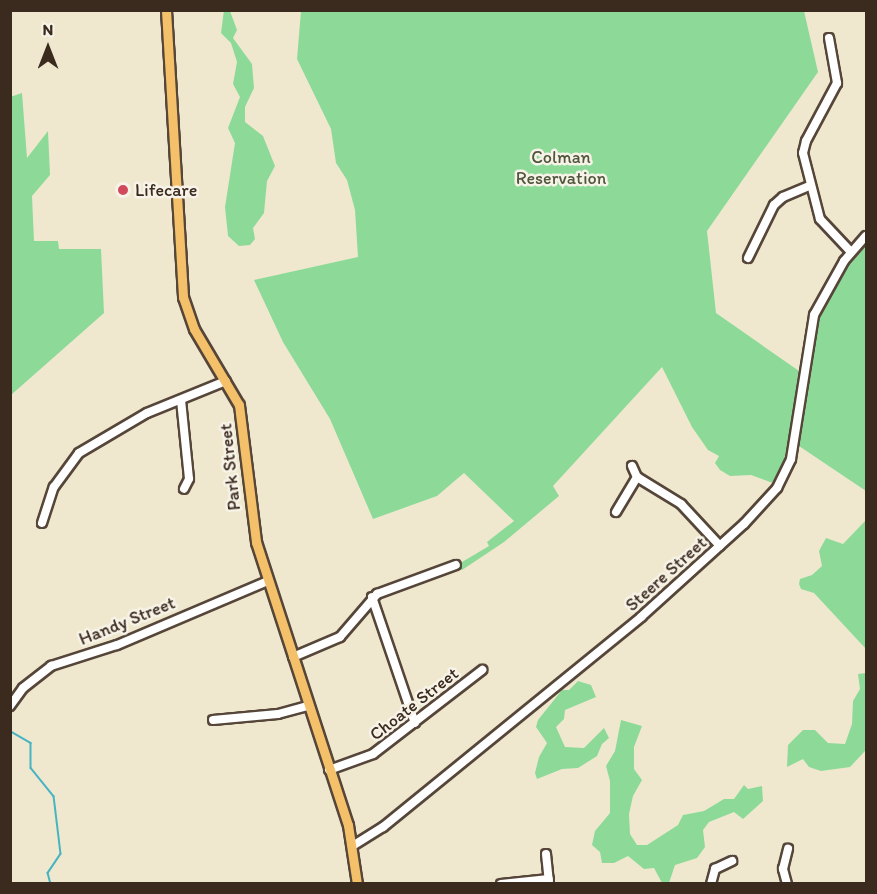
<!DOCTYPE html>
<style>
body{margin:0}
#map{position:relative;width:877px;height:894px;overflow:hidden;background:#efe8cf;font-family:Itim,sans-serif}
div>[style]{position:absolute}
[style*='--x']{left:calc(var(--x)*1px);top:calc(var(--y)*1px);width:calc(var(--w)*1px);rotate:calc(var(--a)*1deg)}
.green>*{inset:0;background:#8dda98}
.stream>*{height:1.5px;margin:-0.75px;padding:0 0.75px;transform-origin:0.75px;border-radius:0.75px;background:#46b4c1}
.roads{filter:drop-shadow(2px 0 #564639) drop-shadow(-2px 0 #564639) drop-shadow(0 2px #564639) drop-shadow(0 -2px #564639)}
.minor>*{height:8px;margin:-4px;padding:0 4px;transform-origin:4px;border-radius:4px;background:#fff}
.major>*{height:9px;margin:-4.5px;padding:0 4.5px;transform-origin:4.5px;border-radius:4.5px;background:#f4c16a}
.dots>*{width:16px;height:16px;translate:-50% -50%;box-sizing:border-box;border:3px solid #f7f3e8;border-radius:50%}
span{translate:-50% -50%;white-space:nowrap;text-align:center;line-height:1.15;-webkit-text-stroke:5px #f7f3e8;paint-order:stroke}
.park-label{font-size:18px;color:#50563c}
.poi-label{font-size:18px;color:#3b2a1e}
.left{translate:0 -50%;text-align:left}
.street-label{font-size:18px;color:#3b2a1e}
.frame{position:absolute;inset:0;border:12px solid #3b2a1e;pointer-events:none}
.north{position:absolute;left:18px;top:18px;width:60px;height:60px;-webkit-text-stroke:4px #f7f3e8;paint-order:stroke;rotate:0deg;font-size:16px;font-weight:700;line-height:24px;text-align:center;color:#3b2a1e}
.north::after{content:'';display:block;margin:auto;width:21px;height:27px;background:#3b2a1e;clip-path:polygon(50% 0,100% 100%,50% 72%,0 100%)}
</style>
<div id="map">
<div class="green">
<i style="clip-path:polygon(224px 10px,230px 11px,237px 30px,233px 38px,252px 64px,254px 88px,245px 107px,245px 122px,263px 136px,275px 166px,267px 181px,264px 213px,253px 228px,255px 239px,250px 245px,239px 246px,228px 236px,225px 207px,235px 143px,228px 128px,240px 97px,233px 84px,237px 62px,231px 43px,221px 33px)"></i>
<i style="clip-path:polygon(301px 11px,804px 11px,818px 72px,707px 231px,716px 313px,799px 371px,791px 430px,778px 485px,751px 475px,730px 476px,720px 470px,715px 463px,719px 456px,708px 450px,692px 427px,662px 367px,553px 486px,559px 496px,504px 542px,462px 570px,457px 565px,489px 546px,487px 542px,514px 521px,464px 473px,437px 496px,373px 519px,330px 419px,283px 342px,254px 280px,358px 257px,355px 210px,347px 180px,336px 163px,331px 129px,297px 59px)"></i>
<i style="clip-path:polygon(22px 93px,27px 158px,48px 131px,50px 175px,32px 196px,34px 241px,58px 241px,59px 249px,101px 249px,104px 313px,11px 395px,10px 97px)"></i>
<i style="clip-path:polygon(866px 243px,866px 491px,799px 446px,819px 319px,834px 285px)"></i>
<i style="clip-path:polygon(866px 520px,866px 649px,814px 593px,801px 589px,799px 584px,800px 579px,812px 575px,822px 566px,819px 551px,826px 538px,843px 544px)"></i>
<i style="clip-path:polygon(866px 673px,866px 766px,865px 751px,850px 767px,821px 771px,809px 767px,803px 759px,787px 767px,788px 745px,803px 730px,815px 730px,828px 743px,845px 744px,852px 724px,853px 701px,860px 689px,858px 674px)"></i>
<i style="clip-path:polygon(578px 681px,591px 685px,596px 697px,565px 710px,564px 719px,556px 727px,565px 747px,584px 748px,604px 728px,609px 738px,602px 744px,597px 756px,578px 768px,562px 769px,537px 779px,535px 773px,539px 757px,547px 743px,536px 727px,538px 720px,562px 690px,569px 690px)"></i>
<i style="clip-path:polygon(621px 720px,642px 726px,634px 747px,634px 769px,642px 780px,633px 796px,629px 814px,630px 834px,637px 845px,647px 845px,661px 836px,678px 825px,683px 815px,704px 811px,724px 799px,734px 799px,744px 785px,748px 789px,762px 786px,763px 801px,743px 819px,734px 812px,709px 822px,703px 830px,705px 847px,697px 858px,675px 865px,669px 883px,662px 883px,654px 868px,644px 869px,628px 856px,614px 863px,602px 863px,600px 852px,592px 845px,595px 831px,610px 813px,610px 781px,606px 766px,615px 751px)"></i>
</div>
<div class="stream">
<i style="--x:10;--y:731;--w:24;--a:30"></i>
<i style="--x:31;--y:743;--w:25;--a:90"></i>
<i style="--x:31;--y:768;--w:36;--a:51"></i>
<i style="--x:54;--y:796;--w:58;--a:83.1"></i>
<i style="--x:61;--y:854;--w:23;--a:124"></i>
<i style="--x:48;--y:873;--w:11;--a:75"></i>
</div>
<div class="roads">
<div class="minor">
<i style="--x:829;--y:38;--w:46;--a:79.9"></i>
<i style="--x:837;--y:83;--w:66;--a:118.1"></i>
<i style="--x:806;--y:141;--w:12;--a:104"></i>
<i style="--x:803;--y:153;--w:68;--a:75.6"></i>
<i style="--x:820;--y:219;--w:45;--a:46.8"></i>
<i style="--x:748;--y:258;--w:59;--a:-63.9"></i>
<i style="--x:774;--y:205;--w:12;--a:-42"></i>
<i style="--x:783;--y:197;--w:28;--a:-23"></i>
<i style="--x:181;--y:400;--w:79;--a:84.2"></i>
<i style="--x:189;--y:479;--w:11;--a:117"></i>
<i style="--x:632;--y:466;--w:12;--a:66"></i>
<i style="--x:637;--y:477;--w:52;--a:31.5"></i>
<i style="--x:681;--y:504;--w:57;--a:47.1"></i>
<i style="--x:616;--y:512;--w:41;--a:-59"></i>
<i style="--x:42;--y:523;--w:38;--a:-72"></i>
<i style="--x:54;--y:487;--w:42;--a:-53.7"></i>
<i style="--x:79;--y:453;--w:79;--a:-30.5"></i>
<i style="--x:147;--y:413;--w:85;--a:-22.1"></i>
<i style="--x:372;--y:597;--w:133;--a:71.2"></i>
<i style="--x:293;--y:657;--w:51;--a:-23.1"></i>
<i style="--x:340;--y:637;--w:57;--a:-49.3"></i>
<i style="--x:377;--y:594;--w:84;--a:-20.2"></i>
<i style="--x:10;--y:706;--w:22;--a:-54"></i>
<i style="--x:23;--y:688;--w:36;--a:-38"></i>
<i style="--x:51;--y:666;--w:69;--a:-17.7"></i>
<i style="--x:117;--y:645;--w:164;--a:-23"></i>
<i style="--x:213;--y:720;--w:65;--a:-5.3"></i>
<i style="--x:278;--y:714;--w:31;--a:-15"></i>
<i style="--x:329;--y:770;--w:47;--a:-20"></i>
<i style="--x:373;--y:754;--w:138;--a:-37.6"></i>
<i style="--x:354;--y:845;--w:34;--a:-32"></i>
<i style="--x:383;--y:827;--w:333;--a:-39.1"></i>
<i style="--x:641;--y:617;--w:139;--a:-42.1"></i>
<i style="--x:744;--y:524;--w:49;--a:-47.5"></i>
<i style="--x:777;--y:488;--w:32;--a:-64"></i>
<i style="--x:791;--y:459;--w:146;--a:-80.9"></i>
<i style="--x:814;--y:315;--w:62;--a:-60.9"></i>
<i style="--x:844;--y:261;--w:33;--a:-49"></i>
<i style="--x:546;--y:854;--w:28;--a:84"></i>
<i style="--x:501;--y:884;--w:48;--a:-5.9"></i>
<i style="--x:711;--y:884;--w:16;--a:-75"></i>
<i style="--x:715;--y:869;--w:19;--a:-25"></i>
<i style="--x:787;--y:884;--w:16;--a:-105"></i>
<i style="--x:783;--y:869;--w:21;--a:-76"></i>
</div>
<div class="major">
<i style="--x:166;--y:10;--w:288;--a:86.6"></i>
<i style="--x:183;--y:297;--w:34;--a:71"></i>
<i style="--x:194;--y:329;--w:88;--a:59.4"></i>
<i style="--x:239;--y:405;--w:138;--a:82.9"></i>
<i style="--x:256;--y:542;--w:298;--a:72"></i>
<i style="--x:348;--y:825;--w:60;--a:81.3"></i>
</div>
</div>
<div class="dots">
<i style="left:123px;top:190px;background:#d1495b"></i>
</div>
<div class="park-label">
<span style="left:561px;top:168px">Colman<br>Reservation</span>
</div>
<div class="poi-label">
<span class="left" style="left:135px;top:190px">Lifecare</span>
</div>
<div class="street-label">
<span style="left:230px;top:467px;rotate:-96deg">Park Street</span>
<span style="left:666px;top:574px;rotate:-42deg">Steere Street</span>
<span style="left:127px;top:621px;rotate:-22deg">Handy Street</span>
<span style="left:414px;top:704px;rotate:-38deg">Choate Street</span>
</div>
<div class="frame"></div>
<div class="north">N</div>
</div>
